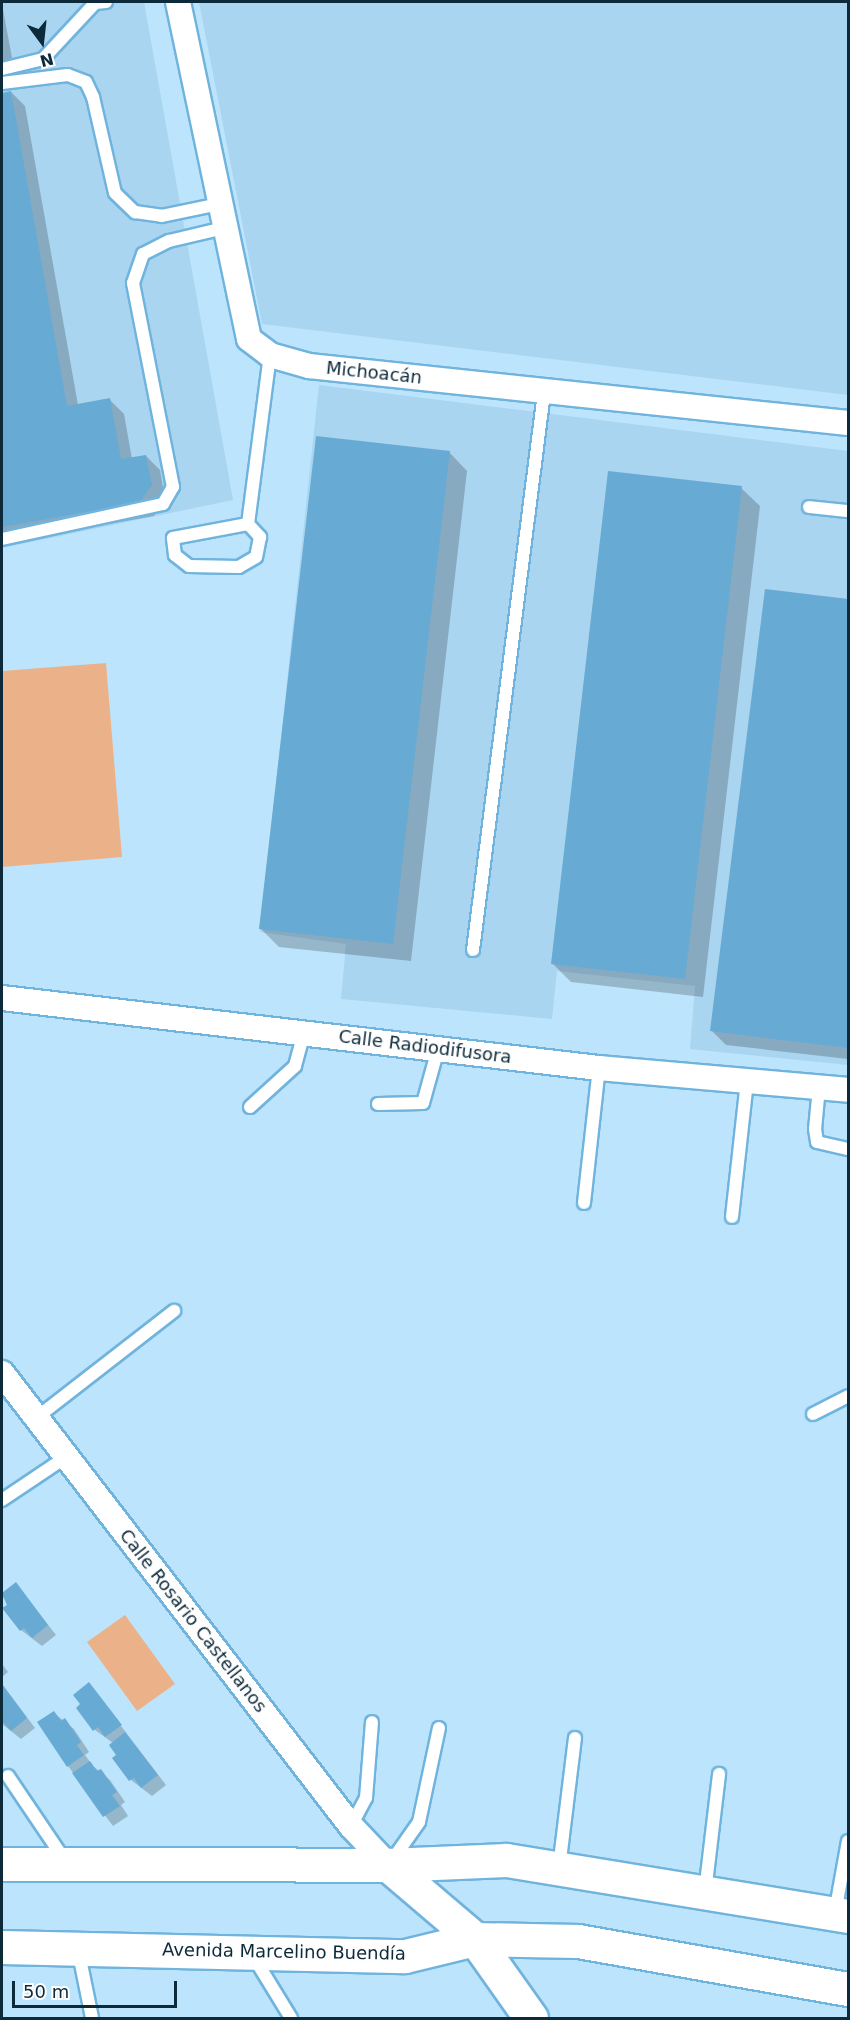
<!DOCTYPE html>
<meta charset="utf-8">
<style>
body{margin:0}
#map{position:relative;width:850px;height:2020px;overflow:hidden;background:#bce4fd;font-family:"DejaVu Sans",sans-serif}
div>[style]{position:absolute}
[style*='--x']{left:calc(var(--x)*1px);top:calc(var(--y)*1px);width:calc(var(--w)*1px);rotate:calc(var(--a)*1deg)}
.built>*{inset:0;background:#a9d5f0}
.green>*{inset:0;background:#ebb28a}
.shadow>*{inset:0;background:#0003}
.building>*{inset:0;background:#67aad3}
.roads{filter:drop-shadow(2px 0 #70b4dd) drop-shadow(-2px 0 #70b4dd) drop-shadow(0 2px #70b4dd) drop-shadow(0 -2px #70b4dd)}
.lane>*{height:12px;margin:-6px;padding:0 6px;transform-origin:6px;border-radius:6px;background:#fff}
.street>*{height:24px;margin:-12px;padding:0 12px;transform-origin:12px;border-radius:12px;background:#fff}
.secondary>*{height:33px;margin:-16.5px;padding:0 16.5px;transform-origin:16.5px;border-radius:16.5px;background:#fff}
.primary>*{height:33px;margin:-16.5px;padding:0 16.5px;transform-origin:16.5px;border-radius:16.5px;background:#fff}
span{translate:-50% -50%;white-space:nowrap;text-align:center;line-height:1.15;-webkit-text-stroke:5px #fefefe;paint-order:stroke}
.street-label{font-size:18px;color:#0d2a3a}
.frame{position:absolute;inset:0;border:3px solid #0d2a3a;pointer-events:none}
.north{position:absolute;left:12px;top:12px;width:60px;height:60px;-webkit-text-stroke:4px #fefefe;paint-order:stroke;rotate:165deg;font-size:16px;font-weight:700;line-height:24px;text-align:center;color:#0d2a3a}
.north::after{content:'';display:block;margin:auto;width:21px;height:27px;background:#0d2a3a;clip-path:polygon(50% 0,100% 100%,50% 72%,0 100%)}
.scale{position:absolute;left:12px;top:1981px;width:165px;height:27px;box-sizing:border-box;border:3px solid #0d2a3a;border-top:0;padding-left:8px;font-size:18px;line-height:21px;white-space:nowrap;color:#0d2a3a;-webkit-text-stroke:4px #fefefe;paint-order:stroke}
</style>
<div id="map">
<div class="built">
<i style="clip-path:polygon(2px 2px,144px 2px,233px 500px,2px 548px)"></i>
<i style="clip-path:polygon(199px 2px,848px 2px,848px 395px,262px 324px)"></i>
<i style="clip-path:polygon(319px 385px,848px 451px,848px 1065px,690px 1049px,695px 986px,557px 971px,552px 1019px,341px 999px,346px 944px,260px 932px)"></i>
</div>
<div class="green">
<i style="clip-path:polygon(106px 663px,122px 857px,2px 867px,2px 671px)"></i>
<i style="clip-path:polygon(125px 1615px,175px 1684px,137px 1711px,87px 1642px)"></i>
</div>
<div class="shadow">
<i style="clip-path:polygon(2px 4px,15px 74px,2px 77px)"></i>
<i style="clip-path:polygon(11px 92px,25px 106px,78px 405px,110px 400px,124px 414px,132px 459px,146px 456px,160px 470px,165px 499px,154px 516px,2px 543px,2px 94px)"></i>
<i style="clip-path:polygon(449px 452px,467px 471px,411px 961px,279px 947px,260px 928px)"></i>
<i style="clip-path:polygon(741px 488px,760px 506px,703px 997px,571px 982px,553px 964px)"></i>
<i style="clip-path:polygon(766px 591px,848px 601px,848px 1059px,726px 1045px,712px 1031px)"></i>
<i style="clip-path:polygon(16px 1584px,56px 1635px,42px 1646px,21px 1630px,2px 1595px)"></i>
<i style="clip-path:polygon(2px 1664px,8px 1672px,2px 1677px)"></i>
<i style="clip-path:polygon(2px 1684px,35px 1728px,21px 1739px,2px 1724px)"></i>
<i style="clip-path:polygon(89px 1684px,166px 1785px,152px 1796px,131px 1780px,113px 1743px,95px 1730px)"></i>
<i style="clip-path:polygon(54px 1713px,74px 1729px,89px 1752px,85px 1755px,93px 1766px,110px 1780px,125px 1802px,121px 1805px,128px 1816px,113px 1826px,68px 1766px)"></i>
</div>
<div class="building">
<i style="clip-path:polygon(11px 91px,67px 406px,110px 398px,121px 459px,146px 455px,152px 485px,140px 502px,2px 527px,2px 93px)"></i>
<i style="clip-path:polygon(316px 436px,450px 451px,393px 944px,259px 929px)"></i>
<i style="clip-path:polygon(608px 471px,742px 486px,685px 979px,551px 964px)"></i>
<i style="clip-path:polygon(765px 589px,848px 599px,848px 1048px,710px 1031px)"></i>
<i style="clip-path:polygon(16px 1582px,48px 1625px,32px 1638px,24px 1628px,20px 1631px,2px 1608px,7px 1605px,2px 1593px)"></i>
<i style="clip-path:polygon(89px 1682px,122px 1725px,105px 1737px,98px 1727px,93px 1731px,76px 1708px,80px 1704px,73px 1695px)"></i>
<i style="clip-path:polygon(2px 1684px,27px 1718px,11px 1731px,2px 1721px)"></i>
<i style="clip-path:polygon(54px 1711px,61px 1721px,65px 1718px,81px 1742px,77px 1745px,84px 1755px,67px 1767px,37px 1722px)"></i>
<i style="clip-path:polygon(125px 1732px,158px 1775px,141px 1788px,134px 1778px,129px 1781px,112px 1758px,116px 1755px,109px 1745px)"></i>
<i style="clip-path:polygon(90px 1761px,97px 1771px,101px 1769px,117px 1792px,112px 1795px,120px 1806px,103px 1817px,72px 1773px)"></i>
</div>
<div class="roads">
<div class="lane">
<i style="--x:2;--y:69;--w:42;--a:-13.7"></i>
<i style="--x:43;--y:59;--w:76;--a:-47.1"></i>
<i style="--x:95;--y:3;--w:11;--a:-5"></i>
<i style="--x:2;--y:83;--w:66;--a:-6.9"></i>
<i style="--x:68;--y:75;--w:19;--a:21"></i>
<i style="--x:86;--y:82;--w:17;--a:65"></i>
<i style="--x:93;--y:97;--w:98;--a:77.1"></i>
<i style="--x:115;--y:193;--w:28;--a:44"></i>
<i style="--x:135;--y:212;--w:27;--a:8"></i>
<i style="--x:162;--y:216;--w:58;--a:-11.9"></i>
<i style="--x:809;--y:507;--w:39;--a:6"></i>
<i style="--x:248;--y:524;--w:18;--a:47"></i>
<i style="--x:260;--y:537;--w:20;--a:101"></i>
<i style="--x:256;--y:557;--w:20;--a:150"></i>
<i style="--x:239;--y:567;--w:50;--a:-178.9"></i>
<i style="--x:189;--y:566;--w:18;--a:-142"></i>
<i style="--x:175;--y:555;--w:17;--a:-97"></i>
<i style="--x:173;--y:538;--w:76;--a:-10.6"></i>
<i style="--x:248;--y:524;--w:170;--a:-82.6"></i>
<i style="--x:2;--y:539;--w:165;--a:-12.3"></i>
<i style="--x:163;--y:504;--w:20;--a:-60"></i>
<i style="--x:173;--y:487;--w:208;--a:-101.1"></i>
<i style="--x:133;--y:283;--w:31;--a:-71"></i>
<i style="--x:143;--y:254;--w:29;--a:-27"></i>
<i style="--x:169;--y:241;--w:57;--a:-13.3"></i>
<i style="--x:473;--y:950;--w:562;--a:-82.74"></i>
<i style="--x:819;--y:1087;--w:42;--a:95.4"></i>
<i style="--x:815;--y:1129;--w:13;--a:81"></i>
<i style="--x:817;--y:1142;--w:32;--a:13"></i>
<i style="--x:378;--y:1104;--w:45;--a:-1.3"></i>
<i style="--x:423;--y:1103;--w:56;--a:-74.5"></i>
<i style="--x:250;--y:1107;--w:61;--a:-42.3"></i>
<i style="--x:295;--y:1066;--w:34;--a:-75"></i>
<i style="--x:584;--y:1203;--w:136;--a:-83.7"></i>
<i style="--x:732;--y:1217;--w:137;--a:-83.7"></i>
<i style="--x:813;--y:1414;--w:39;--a:-27"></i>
<i style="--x:36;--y:1418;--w:175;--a:-37.8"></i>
<i style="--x:2;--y:1500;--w:77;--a:-33.9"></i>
<i style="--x:8;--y:1776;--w:100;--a:56"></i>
<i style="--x:351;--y:1826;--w:32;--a:-62"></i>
<i style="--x:366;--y:1798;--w:76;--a:-85.5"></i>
<i style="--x:393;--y:1859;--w:45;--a:-54.9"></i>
<i style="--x:419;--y:1822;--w:96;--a:-78"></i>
<i style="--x:559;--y:1868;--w:131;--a:-83"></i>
<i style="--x:705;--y:1892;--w:119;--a:-83.2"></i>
<i style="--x:835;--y:1913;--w:73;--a:-79.8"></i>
<i style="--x:78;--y:1949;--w:70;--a:78.5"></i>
<i style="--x:253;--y:1956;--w:73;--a:58.5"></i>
</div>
<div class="street">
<i style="--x:178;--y:2;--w:344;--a:78.1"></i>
<i style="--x:249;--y:339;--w:26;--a:37"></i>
<i style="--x:270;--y:355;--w:41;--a:15.8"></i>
<i style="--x:309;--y:366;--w:542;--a:6.04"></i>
<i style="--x:2;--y:998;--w:601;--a:6.69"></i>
<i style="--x:599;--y:1068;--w:250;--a:5"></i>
<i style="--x:2;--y:1373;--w:572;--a:52.39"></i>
<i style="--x:351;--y:1826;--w:54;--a:46.5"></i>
</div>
<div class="secondary">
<i style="--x:388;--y:1865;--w:118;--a:-2.4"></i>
<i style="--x:506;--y:1860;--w:347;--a:9.3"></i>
<i style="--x:475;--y:1939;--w:97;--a:54.7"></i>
</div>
<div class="primary">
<i style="--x:2;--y:1864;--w:386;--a:0.1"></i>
<i style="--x:388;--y:1865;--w:114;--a:40.4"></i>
<i style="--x:2;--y:1947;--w:403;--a:1.3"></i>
<i style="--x:405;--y:1956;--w:72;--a:-13.7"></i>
<i style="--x:475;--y:1939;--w:103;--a:1.1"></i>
<i style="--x:578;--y:1941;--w:274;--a:10.1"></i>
</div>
</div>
<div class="street-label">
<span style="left:374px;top:373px;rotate:6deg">Michoacán</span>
<span style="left:425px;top:1047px;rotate:7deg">Calle Radiodifusora</span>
<span style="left:193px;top:1621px;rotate:52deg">Calle Rosario Castellanos</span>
<span style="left:284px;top:1952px;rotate:1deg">Avenida Marcelino Buendía</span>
</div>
<div class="frame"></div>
<div class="north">N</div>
<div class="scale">50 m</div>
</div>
